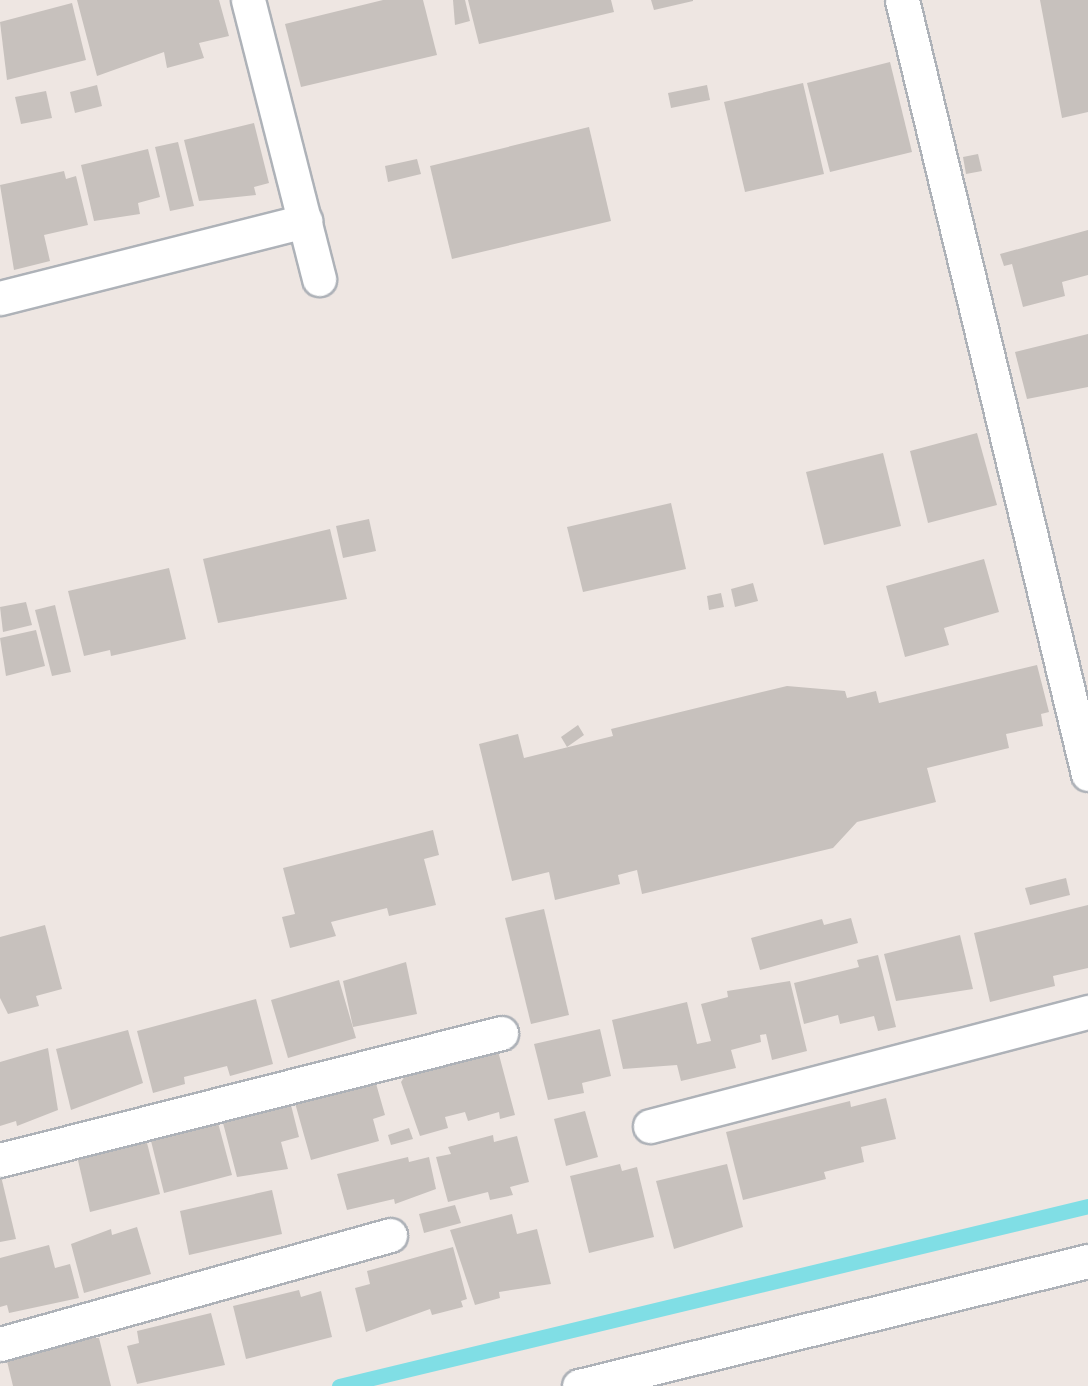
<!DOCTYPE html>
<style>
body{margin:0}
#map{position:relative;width:1088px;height:1386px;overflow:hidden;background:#eee6e2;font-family:Ubuntu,sans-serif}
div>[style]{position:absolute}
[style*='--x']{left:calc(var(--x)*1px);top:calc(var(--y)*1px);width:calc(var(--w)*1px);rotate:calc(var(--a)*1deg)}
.stream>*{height:15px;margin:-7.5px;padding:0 7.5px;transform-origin:7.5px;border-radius:7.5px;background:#80dee5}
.building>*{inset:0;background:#c7c1bd}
.roads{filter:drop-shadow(2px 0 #aeb2b8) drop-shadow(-2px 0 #aeb2b8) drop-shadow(0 2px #aeb2b8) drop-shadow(0 -2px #aeb2b8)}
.minor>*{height:33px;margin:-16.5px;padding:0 16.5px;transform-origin:16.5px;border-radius:16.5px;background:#fff}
span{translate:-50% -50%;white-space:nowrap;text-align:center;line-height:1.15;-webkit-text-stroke:5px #fff;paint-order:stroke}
</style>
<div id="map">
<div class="stream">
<i style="--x:339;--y:1386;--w:770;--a:-13.51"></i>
</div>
<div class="building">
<i style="clip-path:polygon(77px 0,219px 0,229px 36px,199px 43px,204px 58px,167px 68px,164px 52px,97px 76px)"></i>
<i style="clip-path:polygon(383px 0,423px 0,437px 55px,301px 87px,285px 24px)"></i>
<i style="clip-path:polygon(453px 0,465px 0,470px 21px,455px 25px)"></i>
<i style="clip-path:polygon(468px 0,611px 0,614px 12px,479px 44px)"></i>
<i style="clip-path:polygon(651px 0,693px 0,693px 1px,654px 10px)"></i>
<i style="clip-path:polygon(1040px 0,1088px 0,1088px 112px,1062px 118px)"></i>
<i style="clip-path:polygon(72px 3px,86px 60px,7px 80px,0 22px)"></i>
<i style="clip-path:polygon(890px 62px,912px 152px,830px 172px,807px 83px)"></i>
<i style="clip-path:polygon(803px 83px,824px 174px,745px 192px,724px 102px)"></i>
<i style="clip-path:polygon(97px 85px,102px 106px,75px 113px,70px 92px)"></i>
<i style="clip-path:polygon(707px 85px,710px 100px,671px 108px,668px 93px)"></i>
<i style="clip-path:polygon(46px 91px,52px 118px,21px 124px,15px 97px)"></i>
<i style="clip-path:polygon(254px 123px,269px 183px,254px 187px,256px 195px,199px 201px,184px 140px)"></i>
<i style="clip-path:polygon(589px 127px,611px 221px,452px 259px,430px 166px)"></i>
<i style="clip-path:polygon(178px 142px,194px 206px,170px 211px,155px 147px)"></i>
<i style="clip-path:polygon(148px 149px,160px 197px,138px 203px,140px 214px,94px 221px,81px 165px)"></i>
<i style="clip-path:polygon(978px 154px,982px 171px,966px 174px,963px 157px)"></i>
<i style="clip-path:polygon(417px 159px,421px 174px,388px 182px,385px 166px)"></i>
<i style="clip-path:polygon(64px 171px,66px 179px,76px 176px,88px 225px,44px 235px,50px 261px,14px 270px,0 185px)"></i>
<i style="clip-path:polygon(1088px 230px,1088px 275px,1062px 282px,1065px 296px,1023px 307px,1012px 264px,1004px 266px,1000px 254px)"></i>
<i style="clip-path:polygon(1088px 334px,1088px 387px,1027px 399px,1015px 352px)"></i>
<i style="clip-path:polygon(977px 433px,997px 505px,928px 523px,910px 451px)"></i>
<i style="clip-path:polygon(883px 453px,901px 526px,824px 545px,806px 472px)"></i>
<i style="clip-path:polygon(671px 503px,686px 569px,583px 592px,567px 527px)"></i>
<i style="clip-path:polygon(369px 519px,376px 551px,343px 558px,336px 526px)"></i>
<i style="clip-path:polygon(330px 529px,347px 599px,218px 623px,203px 559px)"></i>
<i style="clip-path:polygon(984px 559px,999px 612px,944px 628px,949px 645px,905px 657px,886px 586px)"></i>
<i style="clip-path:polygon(169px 568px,186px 639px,111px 656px,110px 650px,84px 656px,68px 591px)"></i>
<i style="clip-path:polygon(753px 583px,758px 601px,735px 607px,731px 589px)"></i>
<i style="clip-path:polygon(721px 593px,724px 607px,709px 610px,707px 596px)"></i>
<i style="clip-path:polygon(26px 602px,32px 625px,3px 632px,0 607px)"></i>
<i style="clip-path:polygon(55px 605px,71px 672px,52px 676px,35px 610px)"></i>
<i style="clip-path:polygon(36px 630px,45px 666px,6px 676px,0 638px)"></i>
<i style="clip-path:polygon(1037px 665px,1049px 712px,1041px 714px,1043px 726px,1006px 734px,1009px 748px,927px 768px,936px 802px,857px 822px,833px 848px,642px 894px,637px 870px,618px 875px,620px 884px,555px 900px,549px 872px,512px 881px,479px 744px,518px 734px,524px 758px,613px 736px,611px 729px,787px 686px,845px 691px,847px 698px,876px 691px,879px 703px)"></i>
<i style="clip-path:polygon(578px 725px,584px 735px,567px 747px,561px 737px)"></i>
<i style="clip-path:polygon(433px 830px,439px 855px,424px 859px,436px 905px,389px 916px,387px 908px,331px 922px,336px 936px,290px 948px,282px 917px,295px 914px,283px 868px)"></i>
<i style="clip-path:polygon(1066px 878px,1070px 895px,1030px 905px,1025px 888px)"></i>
<i style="clip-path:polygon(1088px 905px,1088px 968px,1053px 976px,1055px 986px,990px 1002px,974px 933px)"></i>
<i style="clip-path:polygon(544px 909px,569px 1015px,531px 1024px,505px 918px)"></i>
<i style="clip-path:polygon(851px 918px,858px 943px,760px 970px,751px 938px,822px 919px,824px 925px)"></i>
<i style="clip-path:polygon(45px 925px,62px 989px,36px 996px,39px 1006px,8px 1014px,0 998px,0 937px)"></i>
<i style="clip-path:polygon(960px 935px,973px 989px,896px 1001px,884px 954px)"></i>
<i style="clip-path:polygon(878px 955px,896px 1027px,878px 1031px,874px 1016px,840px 1024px,838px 1015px,804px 1024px,794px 983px,859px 967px,857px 960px)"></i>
<i style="clip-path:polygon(406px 962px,417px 1014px,353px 1027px,343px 981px)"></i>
<i style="clip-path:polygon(339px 980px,356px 1038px,288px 1058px,271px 1000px)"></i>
<i style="clip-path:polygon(790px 981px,807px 1051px,772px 1060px,766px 1034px,760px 1035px,761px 1042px,731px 1050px,736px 1068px,681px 1081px,677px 1065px,623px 1069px,612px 1020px,687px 1002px,697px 1044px,711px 1041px,701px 1004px,728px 997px,727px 991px)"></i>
<i style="clip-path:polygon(256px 999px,273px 1064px,230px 1076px,227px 1066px,184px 1077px,185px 1084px,153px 1093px,137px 1031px)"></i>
<i style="clip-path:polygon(600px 1029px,611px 1076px,582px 1083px,584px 1093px,548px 1100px,534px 1044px)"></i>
<i style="clip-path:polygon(128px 1030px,143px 1083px,71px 1110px,56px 1049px)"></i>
<i style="clip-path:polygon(48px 1048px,58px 1110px,17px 1126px,16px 1121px,0 1126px,0 1062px)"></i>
<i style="clip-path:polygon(498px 1051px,515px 1115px,500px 1119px,499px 1112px,468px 1121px,465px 1112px,445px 1117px,448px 1128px,420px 1136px,401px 1082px,405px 1076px)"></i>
<i style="clip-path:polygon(375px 1080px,385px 1115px,373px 1119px,379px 1141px,311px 1160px,295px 1103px)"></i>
<i style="clip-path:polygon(886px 1098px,896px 1139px,861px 1147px,864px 1162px,824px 1172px,826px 1179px,743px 1200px,726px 1132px,850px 1101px,851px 1107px)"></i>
<i style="clip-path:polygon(290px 1101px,299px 1137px,281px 1142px,288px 1169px,237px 1177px,222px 1119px)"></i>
<i style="clip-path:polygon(585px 1111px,598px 1157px,566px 1166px,554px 1119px)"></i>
<i style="clip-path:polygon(217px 1119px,232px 1175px,164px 1193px,150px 1137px)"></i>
<i style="clip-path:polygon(409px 1128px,413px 1139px,391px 1145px,388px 1135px)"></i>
<i style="clip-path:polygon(493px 1135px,494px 1142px,517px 1136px,529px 1182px,510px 1187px,513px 1195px,490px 1200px,488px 1192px,448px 1202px,436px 1157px,451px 1154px,448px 1147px)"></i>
<i style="clip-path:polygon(146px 1139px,160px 1194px,90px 1212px,77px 1156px)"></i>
<i style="clip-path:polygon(408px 1157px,409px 1162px,429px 1157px,436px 1189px,395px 1204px,394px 1199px,347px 1210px,337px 1174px)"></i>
<i style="clip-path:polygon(620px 1164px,622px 1171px,637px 1167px,654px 1237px,589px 1253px,570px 1176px)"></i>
<i style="clip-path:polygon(727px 1164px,743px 1227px,674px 1249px,656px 1181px)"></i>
<i style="clip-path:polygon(0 1172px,16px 1239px,0 1242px)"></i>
<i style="clip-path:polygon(272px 1190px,282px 1234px,189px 1255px,180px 1211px)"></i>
<i style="clip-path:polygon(455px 1205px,461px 1223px,424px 1233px,419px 1214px)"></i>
<i style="clip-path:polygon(512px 1214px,517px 1234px,537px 1229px,551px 1284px,499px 1292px,500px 1298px,475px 1305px,450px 1230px)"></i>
<i style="clip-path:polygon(137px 1227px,151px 1274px,84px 1293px,71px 1244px,111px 1229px,112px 1235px)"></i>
<i style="clip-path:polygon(49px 1245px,55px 1268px,70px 1264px,79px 1298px,9px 1313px,7px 1305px,0 1307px,0 1258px)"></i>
<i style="clip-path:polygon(453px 1247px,467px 1299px,461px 1301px,463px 1307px,432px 1315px,430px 1309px,366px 1332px,355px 1288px,370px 1284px,367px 1271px)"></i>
<i style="clip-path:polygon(299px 1290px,301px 1297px,321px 1291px,332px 1337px,246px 1359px,233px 1306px)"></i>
<i style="clip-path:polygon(211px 1313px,225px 1365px,137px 1384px,127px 1346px,139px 1343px,137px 1331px)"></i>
<i style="clip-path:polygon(85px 1338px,99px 1338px,111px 1386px,13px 1386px,6px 1357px)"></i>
</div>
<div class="roads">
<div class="minor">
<i style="--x:248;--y:0;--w:288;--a:75.7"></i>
<i style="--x:902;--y:0;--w:796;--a:76.49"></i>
<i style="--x:0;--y:298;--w:315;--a:-14.2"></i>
<i style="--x:650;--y:1126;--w:453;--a:-14.6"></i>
<i style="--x:0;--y:1160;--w:517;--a:-14.22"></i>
<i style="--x:0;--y:1344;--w:405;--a:-15.6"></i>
<i style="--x:579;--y:1386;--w:524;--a:-13.8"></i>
</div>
</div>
</div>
